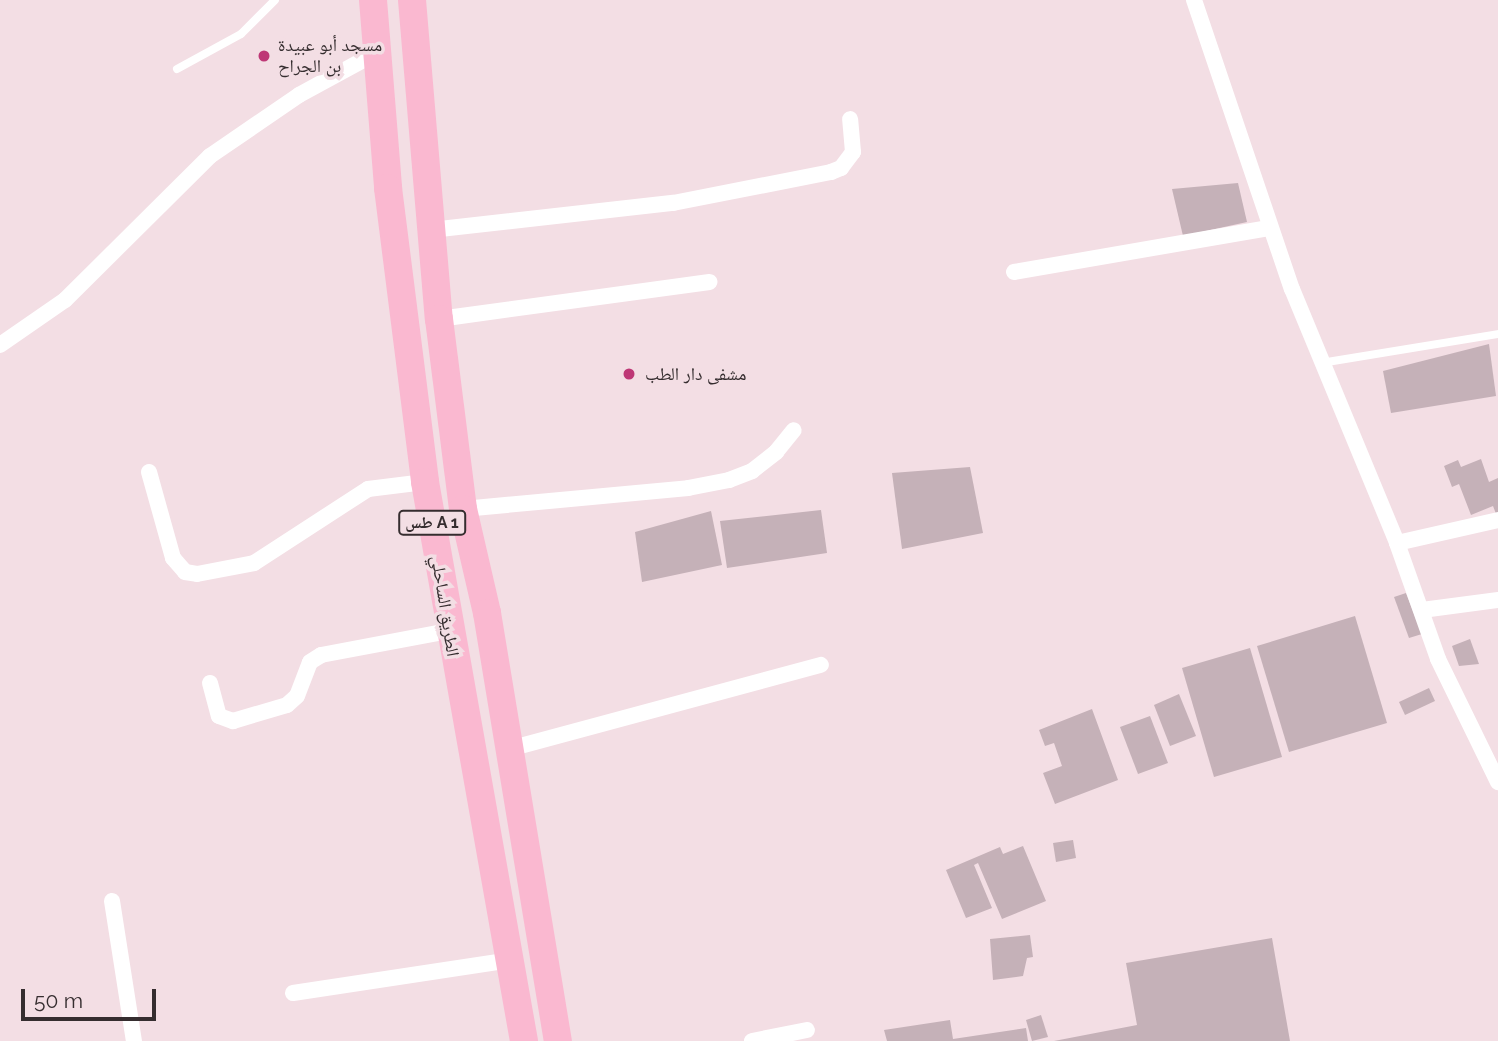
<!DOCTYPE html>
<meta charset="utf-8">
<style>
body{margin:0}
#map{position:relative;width:1498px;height:1041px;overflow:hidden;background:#f3dee4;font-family:Raleway,"Noto Naskh Arabic",sans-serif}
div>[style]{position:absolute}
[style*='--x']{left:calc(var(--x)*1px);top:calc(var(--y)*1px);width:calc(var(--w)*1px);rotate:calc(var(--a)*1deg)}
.building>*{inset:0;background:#c5b1b8}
.service>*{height:8px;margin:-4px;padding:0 4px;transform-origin:4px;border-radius:4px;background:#fff}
.minor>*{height:16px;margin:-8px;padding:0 8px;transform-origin:8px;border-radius:8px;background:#fff}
.trunk>*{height:28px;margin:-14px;padding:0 14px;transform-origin:14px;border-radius:14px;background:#fab8d0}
.dots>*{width:19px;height:19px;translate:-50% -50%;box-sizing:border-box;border:4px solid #f3dee4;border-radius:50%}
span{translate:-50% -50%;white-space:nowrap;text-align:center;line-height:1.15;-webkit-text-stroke:7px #f3dee4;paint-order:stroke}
.shield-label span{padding:2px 5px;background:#f3dee4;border:2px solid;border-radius:5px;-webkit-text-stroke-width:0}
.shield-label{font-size:16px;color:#352d2f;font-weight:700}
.poi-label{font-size:18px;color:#352d2f}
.left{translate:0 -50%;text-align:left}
.street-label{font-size:18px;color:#352d2f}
.scale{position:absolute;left:21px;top:989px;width:135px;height:32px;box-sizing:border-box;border:4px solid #352d2f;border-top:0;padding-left:9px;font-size:21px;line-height:24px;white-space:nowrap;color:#352d2f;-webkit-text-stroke:5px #f3dee4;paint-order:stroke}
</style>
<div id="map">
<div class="building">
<i style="clip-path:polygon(1238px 183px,1247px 222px,1183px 236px,1172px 189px)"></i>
<i style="clip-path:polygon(1489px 344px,1496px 396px,1391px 413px,1383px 371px)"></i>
<i style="clip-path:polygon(1481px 459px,1489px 482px,1498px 478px,1498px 519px,1493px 506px,1471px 515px,1459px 484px,1452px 487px,1444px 466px,1458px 460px,1461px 467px)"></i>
<i style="clip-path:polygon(970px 467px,983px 533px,902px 549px,892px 473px)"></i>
<i style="clip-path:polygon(821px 510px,827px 553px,727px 568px,720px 521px)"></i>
<i style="clip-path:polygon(711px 511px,722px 565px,642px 582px,635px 532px)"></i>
<i style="clip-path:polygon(1406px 593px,1422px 634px,1409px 638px,1394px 597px)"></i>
<i style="clip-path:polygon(1355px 616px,1387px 723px,1289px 752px,1257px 646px)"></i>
<i style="clip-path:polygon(1470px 639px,1479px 664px,1459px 666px,1452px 646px)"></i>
<i style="clip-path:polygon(1250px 648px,1282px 757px,1214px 777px,1182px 668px)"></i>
<i style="clip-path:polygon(1429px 688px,1435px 701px,1405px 715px,1399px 702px)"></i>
<i style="clip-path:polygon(1179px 694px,1196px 736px,1170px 746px,1154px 705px)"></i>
<i style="clip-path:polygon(1092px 709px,1118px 780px,1055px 804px,1043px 773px,1062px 766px,1054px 743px,1045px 746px,1039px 730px)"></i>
<i style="clip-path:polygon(1150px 716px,1168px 763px,1138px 774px,1120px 727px)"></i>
<i style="clip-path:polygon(1073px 840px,1076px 858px,1056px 862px,1053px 843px)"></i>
<i style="clip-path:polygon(1023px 846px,1046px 901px,1002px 919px,978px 863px,974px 865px,992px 908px,966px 918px,946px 870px,1000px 847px,1003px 854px)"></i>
<i style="clip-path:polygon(1030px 935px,1033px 957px,1027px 958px,1023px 976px,993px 980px,990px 939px)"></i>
<i style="clip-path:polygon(1272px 938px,1290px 1041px,1054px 1041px,1137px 1025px,1126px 963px)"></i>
<i style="clip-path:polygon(1041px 1015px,1048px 1037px,1032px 1041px,1026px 1020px)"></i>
<i style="clip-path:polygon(950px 1020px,953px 1039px,1026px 1028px,1028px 1041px,887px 1041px,884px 1030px)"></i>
</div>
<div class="service">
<i style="--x:177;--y:69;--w:73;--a:-28.7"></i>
<i style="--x:241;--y:34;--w:48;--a:-45"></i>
<i style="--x:1321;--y:363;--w:179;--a:-9.3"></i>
</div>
<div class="minor">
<i style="--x:1194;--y:0;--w:305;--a:71.3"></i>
<i style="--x:1292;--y:289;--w:275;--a:67.5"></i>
<i style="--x:1397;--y:543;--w:123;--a:70.5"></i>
<i style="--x:1438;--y:659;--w:137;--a:64"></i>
<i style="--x:431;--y:230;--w:244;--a:-6.4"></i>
<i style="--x:673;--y:203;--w:161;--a:-11.1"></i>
<i style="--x:831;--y:172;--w:11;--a:-22"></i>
<i style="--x:841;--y:168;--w:20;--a:-53"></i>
<i style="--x:853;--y:152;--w:33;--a:-95"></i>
<i style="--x:1014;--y:272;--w:260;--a:-9.8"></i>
<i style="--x:439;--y:319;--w:273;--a:-7.8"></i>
<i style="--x:0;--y:345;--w:79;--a:-34.7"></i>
<i style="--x:65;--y:300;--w:204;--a:-44.8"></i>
<i style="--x:210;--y:156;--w:108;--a:-34.4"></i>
<i style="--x:299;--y:95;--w:88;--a:-28.6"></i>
<i style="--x:149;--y:472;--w:89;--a:74.4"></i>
<i style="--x:173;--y:558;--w:18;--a:49"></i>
<i style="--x:185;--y:572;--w:12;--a:9"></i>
<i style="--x:197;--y:574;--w:58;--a:-10.9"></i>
<i style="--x:254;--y:563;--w:136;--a:-33"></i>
<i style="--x:368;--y:489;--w:57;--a:-7"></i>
<i style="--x:463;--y:509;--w:226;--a:-5.3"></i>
<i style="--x:688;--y:488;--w:42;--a:-11"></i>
<i style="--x:729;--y:480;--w:25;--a:-21"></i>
<i style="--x:752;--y:471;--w:31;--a:-38"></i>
<i style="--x:776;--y:452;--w:28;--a:-51"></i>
<i style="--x:1397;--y:543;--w:104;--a:-12.8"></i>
<i style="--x:1422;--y:610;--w:77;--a:-7.5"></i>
<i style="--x:210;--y:683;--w:34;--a:75"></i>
<i style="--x:219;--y:716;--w:15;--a:20"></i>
<i style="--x:233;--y:721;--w:56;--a:-16.5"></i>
<i style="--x:287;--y:705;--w:13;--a:-42"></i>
<i style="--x:297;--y:696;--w:36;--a:-69"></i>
<i style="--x:310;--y:662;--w:13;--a:-32"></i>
<i style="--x:321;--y:655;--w:129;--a:-10.7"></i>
<i style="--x:509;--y:749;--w:323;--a:-15.1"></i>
<i style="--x:112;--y:901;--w:142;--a:81.1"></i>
<i style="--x:293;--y:993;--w:219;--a:-8.6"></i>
<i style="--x:752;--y:1041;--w:56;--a:-11.3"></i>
</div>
<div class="trunk">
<i style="--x:373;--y:0;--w:189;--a:85.4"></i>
<i style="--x:388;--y:188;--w:296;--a:82.8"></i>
<i style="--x:425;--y:482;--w:568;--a:79.96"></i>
<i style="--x:412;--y:0;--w:320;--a:85.2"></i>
<i style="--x:439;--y:319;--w:192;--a:82.8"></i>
<i style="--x:463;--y:509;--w:107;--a:77"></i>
<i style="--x:487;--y:613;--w:434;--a:80.6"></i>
</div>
<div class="dots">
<i style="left:264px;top:56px;background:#be3776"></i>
<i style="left:629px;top:374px;background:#be3776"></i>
</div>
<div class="shield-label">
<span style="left:432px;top:523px">طس A 1</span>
</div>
<div class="poi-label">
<span class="left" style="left:278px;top:56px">مسجد أبو عبيدة<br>بن الجراح</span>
<span class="left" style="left:645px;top:374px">مشفى دار الطب</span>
</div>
<div class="street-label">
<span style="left:445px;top:606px;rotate:81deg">الطريق الساحلي</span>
</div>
<div class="scale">50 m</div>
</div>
